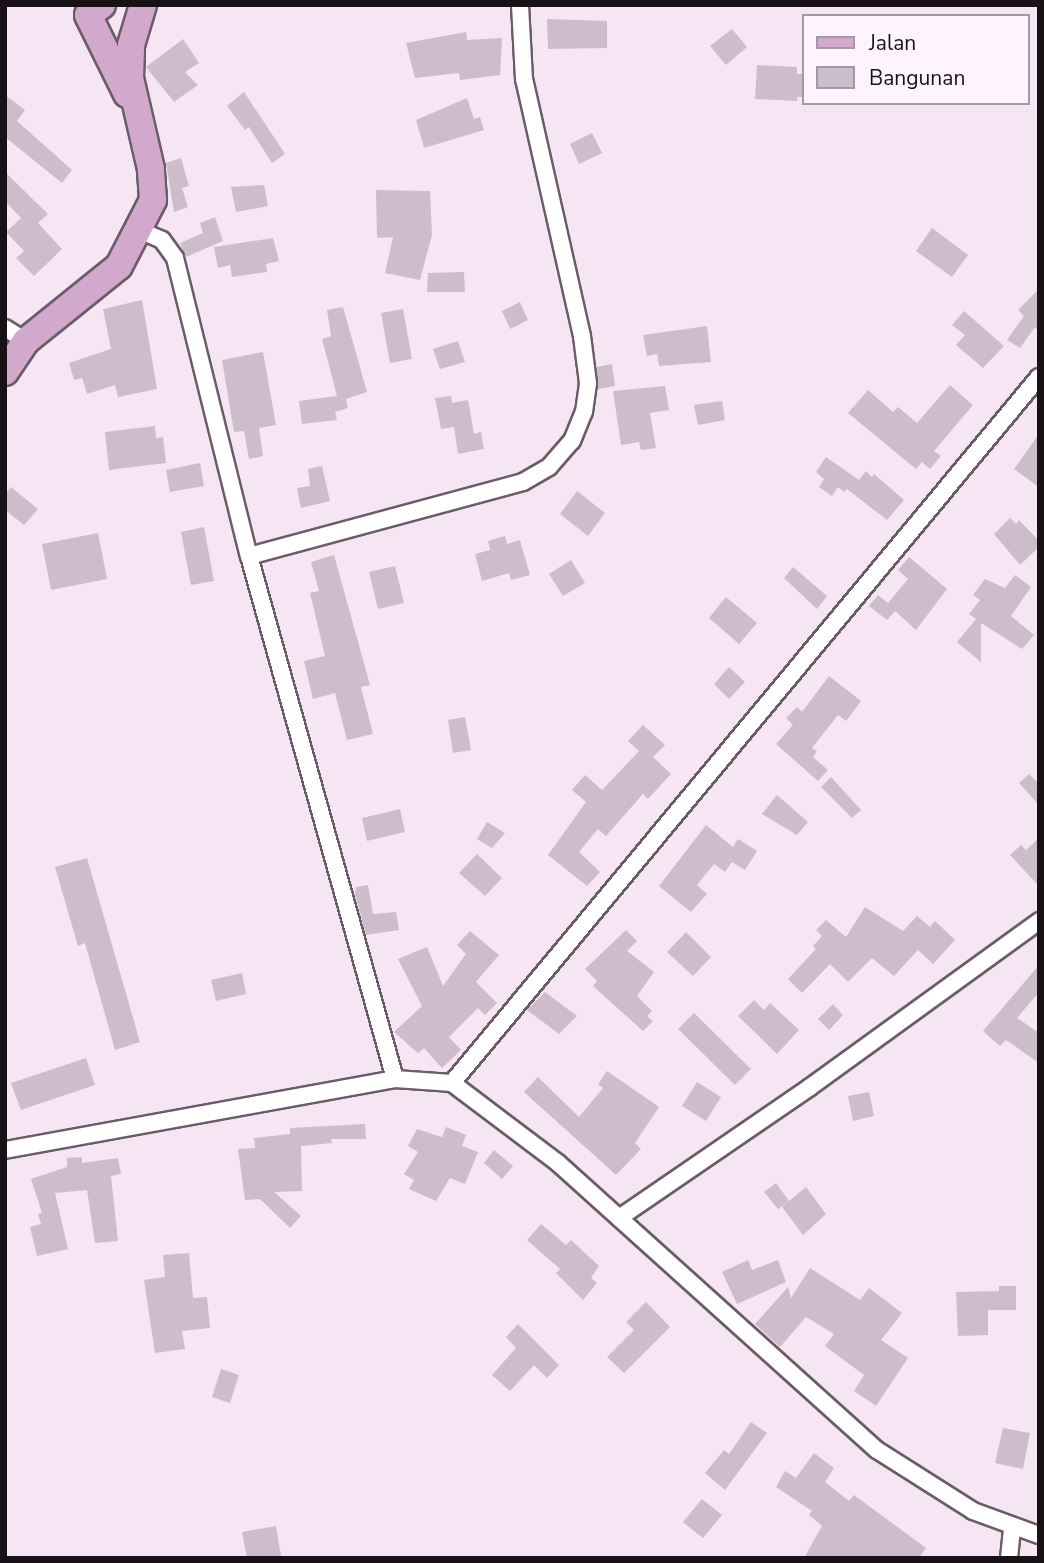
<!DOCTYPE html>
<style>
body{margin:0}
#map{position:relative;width:1044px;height:1563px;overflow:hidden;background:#f6e5f3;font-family:"Nunito Sans",sans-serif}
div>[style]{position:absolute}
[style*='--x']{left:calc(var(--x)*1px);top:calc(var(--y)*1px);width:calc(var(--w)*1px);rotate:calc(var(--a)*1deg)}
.building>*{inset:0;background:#cdbdcb}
.roads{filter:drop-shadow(2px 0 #6a5c68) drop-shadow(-2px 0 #6a5c68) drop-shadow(0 2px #6a5c68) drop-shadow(0 -2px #6a5c68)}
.minor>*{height:16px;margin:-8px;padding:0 8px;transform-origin:8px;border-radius:8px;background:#fff}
.primary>*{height:26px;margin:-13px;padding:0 13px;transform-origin:13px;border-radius:13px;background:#d3a8cd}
span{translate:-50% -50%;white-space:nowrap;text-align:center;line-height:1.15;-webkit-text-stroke:5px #fff4fd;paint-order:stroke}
.frame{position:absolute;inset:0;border:7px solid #181217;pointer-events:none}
.legend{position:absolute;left:802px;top:14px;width:228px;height:91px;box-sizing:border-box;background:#fff4fd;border:2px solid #a39aa1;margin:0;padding:9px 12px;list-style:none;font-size:21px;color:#181217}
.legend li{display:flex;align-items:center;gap:14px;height:35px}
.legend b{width:35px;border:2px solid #a39aa1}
</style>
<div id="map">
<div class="building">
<i style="clip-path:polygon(547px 19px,607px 21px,607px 48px,548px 49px)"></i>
<i style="clip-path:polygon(732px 29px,747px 47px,726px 65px,710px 46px)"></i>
<i style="clip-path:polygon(466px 32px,467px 40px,502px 38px,500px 75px,460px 80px,459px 73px,415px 78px,406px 43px)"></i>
<i style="clip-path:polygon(183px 39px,199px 63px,185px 72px,198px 85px,174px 102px,146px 67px)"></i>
<i style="clip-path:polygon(757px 65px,797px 67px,797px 74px,804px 74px,804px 97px,797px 97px,797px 101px,755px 99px)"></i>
<i style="clip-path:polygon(244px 92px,285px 154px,272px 163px,249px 127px,245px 130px,227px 106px)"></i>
<i style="clip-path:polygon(5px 95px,25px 110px,17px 121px,72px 170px,62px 183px,5px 137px)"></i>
<i style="clip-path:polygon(467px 98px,474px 119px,480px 117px,484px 130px,424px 148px,416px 120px)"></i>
<i style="clip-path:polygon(592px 133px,602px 153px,579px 164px,570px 144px)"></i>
<i style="clip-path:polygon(181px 158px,189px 186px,182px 188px,188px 207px,174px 212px,166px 163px)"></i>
<i style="clip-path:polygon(5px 172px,48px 214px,38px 223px,62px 249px,34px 276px,16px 258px,24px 251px,6px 232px,21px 218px,5px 201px)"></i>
<i style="clip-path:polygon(264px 185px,268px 206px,236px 212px,231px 187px)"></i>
<i style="clip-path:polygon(376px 190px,430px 191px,432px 235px,420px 280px,385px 273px,393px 237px,377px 238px)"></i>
<i style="clip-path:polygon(215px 217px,223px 241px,186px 257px,180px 243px,203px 233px,200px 223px)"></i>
<i style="clip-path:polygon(932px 228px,968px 255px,952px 277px,916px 251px)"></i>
<i style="clip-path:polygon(273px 238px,279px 261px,266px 264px,267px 272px,232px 277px,230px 265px,218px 268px,214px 247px)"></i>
<i style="clip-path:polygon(464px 272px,465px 292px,427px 292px,428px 273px)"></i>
<i style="clip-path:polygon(1039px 289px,1039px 331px,1035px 327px,1020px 348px,1007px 340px,1024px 316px,1018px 310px)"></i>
<i style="clip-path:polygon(142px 300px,157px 389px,118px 397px,115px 385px,87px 394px,82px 378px,74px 380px,69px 363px,111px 349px,103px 309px)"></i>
<i style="clip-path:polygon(520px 302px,528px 320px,510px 329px,502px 311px)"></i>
<i style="clip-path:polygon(343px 307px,367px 392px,346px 399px,348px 408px,335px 412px,337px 420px,302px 424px,299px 401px,337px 396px,322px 339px,331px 336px,327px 310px)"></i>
<i style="clip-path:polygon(403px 309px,412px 359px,390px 363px,381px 313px)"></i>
<i style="clip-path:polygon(964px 311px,1004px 346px,983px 368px,956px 345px,965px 335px,952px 325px)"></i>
<i style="clip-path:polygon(707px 326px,711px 362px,659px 366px,657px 354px,647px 356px,643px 335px)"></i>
<i style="clip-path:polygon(458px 341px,465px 362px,440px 369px,433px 349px)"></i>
<i style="clip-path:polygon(263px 352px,276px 425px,259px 428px,263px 456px,249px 459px,244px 431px,234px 432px,222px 360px)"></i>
<i style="clip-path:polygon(612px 364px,615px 386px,598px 389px,597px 367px)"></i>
<i style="clip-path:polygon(950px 385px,973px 405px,934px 451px,941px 456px,930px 469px,922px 462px,916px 469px,848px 413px,868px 390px,893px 412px,898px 407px,917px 423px)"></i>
<i style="clip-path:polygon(665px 386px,669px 410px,650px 413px,656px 448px,641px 450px,639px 442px,621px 445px,613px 391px)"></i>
<i style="clip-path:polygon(451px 396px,452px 403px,468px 400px,474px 434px,481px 432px,484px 449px,458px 454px,454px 427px,441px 429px,435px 398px)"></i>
<i style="clip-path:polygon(722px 401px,725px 420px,698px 425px,694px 405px)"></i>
<i style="clip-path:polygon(155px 426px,156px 438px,163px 437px,166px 463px,109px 470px,105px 432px)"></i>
<i style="clip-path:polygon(1039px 434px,1039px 487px,1014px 469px)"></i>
<i style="clip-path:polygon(826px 457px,859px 480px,866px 471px,872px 477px,874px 474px,904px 500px,887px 520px,847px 489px,844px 492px,838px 487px,832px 496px,819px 487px,824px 479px,816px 472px)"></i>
<i style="clip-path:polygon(200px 463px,204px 486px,170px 492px,166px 470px)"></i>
<i style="clip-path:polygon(322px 466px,330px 501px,301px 508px,297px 488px,310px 486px,308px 469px)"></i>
<i style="clip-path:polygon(11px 487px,38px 509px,24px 525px,5px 510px,5px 494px)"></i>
<i style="clip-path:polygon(577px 491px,605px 513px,588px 536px,560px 514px)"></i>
<i style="clip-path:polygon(1010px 518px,1016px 524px,1019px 520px,1039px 541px,1039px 547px,1020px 565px,994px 534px)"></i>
<i style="clip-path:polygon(204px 527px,214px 581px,191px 585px,181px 532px)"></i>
<i style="clip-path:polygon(98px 533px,107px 579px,51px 590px,42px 544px)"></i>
<i style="clip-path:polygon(505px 536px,507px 544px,520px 540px,530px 575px,511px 580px,509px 573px,482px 581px,475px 554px,490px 550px,488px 541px)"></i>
<i style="clip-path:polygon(334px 555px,370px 685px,361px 687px,373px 734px,347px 740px,335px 693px,313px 699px,304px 661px,325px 656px,310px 593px,319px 591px,311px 562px)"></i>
<i style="clip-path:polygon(909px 557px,947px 589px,916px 630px,895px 611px,887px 620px,869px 606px,878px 595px,888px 603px,908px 579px,898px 570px)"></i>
<i style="clip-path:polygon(571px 560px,585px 583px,563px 596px,549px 574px)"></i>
<i style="clip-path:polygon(395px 566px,404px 603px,378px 609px,369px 572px)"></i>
<i style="clip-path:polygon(793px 567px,827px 596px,817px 609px,784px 578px)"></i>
<i style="clip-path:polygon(1015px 575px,1031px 587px,1011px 616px,1034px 635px,1022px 649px,981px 623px,981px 662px,957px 642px,976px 619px,969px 614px,980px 600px,973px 595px,985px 579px,1005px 588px)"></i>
<i style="clip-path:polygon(726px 597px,757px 623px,739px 644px,709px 618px)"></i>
<i style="clip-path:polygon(729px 667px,745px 682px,729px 699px,714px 684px)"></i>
<i style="clip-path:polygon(829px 676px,861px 701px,846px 721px,838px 715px,812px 748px,817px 751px,813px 757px,828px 770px,818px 781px,776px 744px,793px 725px,786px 718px,797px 707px,802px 712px)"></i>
<i style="clip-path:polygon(465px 717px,471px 750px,453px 753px,448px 720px)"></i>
<i style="clip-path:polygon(643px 725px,665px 745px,653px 757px,671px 774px,648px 799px,643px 794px,606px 836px,598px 829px,579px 852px,600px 872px,587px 886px,548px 855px,586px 802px,572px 790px,585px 775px,602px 790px,639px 751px,628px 741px)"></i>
<i style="clip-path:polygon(1029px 774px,1039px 784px,1039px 805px,1019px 783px)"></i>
<i style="clip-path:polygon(831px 777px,861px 810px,852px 818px,821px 787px)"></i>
<i style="clip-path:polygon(777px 795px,808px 822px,797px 835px,762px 814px)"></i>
<i style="clip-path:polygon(400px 809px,405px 832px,367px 841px,362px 818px)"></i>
<i style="clip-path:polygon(487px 822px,505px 833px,492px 848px,477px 839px)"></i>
<i style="clip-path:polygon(706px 825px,733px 847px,738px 839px,757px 851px,745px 870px,732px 862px,725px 872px,714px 864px,697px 885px,707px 894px,691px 912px,659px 886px)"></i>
<i style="clip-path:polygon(1039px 838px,1039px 886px,1010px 855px,1021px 845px,1026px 850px)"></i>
<i style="clip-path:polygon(477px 854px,502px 878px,485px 896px,459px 873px)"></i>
<i style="clip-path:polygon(87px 858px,140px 1042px,115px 1050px,85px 943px,78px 946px,55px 867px)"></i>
<i style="clip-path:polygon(368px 885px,373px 914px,396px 912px,399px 930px,366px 935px,355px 894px,356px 887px)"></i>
<i style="clip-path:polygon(865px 907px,903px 931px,917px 916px,930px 927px,935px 921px,955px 940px,933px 964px,918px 950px,894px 976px,872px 958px,848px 982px,830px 964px,802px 993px,788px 979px,816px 949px,813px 946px,822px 936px,816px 930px,826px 920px,846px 937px)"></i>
<i style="clip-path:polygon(626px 930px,637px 941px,627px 951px,654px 972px,637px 996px,652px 1011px,647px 1016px,653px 1021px,643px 1031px,593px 986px,597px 981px,585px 969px)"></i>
<i style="clip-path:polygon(470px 931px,499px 955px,476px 982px,497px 1003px,485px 1015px,478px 1008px,449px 1037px,461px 1050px,442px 1068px,424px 1048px,418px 1053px,394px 1032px,422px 1006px,398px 959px,427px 947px,443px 986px,466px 954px,457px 945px)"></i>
<i style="clip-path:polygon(686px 932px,711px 957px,693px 976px,667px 952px)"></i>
<i style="clip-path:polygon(1039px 965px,1039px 992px,1017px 1018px,1039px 1033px,1039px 1063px,1006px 1040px,1000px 1046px,983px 1031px)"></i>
<i style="clip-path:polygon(242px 973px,246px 994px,216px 1001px,211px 980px)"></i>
<i style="clip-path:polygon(545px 992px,577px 1016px,559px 1034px,527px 1010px)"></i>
<i style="clip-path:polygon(754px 1000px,764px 1010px,770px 1003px,799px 1030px,777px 1054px,738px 1016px)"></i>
<i style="clip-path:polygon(833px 1004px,843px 1015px,829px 1030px,818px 1019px)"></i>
<i style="clip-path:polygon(694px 1013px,751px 1069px,735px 1085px,678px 1029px)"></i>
<i style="clip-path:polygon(86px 1058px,95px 1085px,21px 1110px,11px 1083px)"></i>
<i style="clip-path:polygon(607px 1071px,659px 1107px,635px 1143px,641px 1149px,616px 1175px,524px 1092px,538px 1077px,579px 1117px,603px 1088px,598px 1084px)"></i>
<i style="clip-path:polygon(697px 1082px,721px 1097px,706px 1121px,682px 1106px)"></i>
<i style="clip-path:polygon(869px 1092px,874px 1116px,853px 1121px,848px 1096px)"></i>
<i style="clip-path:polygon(365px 1124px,366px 1139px,331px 1139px,332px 1143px,301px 1146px,302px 1191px,274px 1192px,301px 1216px,290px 1228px,260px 1199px,245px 1200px,238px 1149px,255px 1148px,254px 1138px,290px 1134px,290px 1128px)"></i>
<i style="clip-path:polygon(446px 1127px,466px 1135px,462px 1146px,478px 1152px,465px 1184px,450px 1178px,436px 1201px,409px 1189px,414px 1180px,404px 1174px,418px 1152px,408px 1146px,417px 1129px,442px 1137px)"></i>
<i style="clip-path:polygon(494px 1150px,513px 1166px,502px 1179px,484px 1163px)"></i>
<i style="clip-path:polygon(82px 1157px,82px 1163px,118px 1158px,121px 1174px,111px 1176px,118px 1241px,95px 1243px,87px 1190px,55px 1193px,68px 1249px,37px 1256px,30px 1227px,41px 1224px,38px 1214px,42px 1213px,31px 1179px,67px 1167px,67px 1158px)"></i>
<i style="clip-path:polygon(776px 1183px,789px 1201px,778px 1209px,764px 1192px)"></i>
<i style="clip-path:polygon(806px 1187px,826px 1214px,803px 1235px,782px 1207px)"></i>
<i style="clip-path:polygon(541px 1224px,566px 1245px,571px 1240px,599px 1266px,591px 1278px,597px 1283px,583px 1300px,556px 1273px,560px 1269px,527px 1240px)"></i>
<i style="clip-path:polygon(189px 1253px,193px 1298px,207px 1297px,210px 1328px,182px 1331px,185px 1349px,155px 1353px,144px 1280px,165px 1277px,163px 1255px)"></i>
<i style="clip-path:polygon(748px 1260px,752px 1270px,778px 1260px,786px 1282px,737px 1304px,722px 1272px)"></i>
<i style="clip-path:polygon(810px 1268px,860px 1300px,869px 1288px,902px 1313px,881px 1340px,908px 1358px,876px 1406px,854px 1391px,864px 1375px,825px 1346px,834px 1334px,806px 1317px,780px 1347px,755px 1324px,788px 1287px,791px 1298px)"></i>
<i style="clip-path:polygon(999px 1286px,1016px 1286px,1016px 1310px,988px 1310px,988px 1335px,958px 1336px,956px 1292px,999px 1291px)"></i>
<i style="clip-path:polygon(646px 1302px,670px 1327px,624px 1373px,607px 1357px,634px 1330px,626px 1322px)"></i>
<i style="clip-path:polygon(518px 1324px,559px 1365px,547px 1378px,534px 1365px,510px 1391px,492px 1375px,516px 1348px,506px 1337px)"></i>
<i style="clip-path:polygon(221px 1369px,239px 1375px,230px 1403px,212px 1397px)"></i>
<i style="clip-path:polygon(751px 1422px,767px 1433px,725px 1490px,705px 1473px,724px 1450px,729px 1454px)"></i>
<i style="clip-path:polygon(1003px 1428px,1030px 1433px,1023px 1469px,995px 1463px)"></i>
<i style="clip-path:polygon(814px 1453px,834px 1468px,825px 1482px,849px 1501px,854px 1495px,926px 1548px,919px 1558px,804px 1558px,822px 1526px,809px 1515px,812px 1511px,776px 1487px,785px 1471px,796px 1478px)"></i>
<i style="clip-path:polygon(702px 1499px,722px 1515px,703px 1538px,683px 1522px)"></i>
<i style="clip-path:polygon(276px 1526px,281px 1556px,247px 1558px,242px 1532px)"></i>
</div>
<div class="roads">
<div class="minor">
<i style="--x:139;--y:230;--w:25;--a:23"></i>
<i style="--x:162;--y:240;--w:22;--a:54"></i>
<i style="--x:175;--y:258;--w:307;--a:76.1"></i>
<i style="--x:249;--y:556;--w:543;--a:74.4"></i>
<i style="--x:5;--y:328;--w:25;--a:32"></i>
<i style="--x:249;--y:556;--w:284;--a:-15.1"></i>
<i style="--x:523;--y:482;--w:30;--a:-30"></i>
<i style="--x:549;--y:467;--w:35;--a:-49"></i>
<i style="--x:572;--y:441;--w:31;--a:-68"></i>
<i style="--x:584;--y:412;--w:29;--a:-82"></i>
<i style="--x:588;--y:383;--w:47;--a:-97.3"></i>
<i style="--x:582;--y:336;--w:263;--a:-102.7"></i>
<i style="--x:524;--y:79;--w:74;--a:-93.1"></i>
<i style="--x:452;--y:1083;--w:918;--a:-50.26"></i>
<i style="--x:5;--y:1150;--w:396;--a:-10.3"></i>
<i style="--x:395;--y:1079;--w:57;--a:4"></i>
<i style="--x:452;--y:1083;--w:133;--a:37"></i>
<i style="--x:558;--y:1163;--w:429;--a:42"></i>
<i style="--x:877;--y:1450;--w:114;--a:32.4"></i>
<i style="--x:973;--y:1511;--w:70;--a:20"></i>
<i style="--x:619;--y:1218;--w:232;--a:-34.4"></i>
<i style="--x:810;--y:1087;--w:283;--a:-35.9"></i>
<i style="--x:1009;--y:1558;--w:31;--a:-84"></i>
</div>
<div class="primary">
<i style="--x:102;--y:5;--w:17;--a:144"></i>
<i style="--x:88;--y:15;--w:88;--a:63.7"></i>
<i style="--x:5;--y:372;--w:37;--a:-56"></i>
<i style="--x:26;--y:341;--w:119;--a:-38.9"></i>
<i style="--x:119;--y:266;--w:74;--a:-62.7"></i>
<i style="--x:153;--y:200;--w:31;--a:-94"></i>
<i style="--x:151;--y:169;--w:93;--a:-103"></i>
<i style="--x:130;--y:78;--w:33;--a:-88"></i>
<i style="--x:131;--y:45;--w:42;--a:-73.3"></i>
</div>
</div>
<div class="frame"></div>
<ul class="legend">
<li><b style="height:9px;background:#d3a8cd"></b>Jalan</li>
<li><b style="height:19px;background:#cdbdcb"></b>Bangunan</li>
</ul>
</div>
